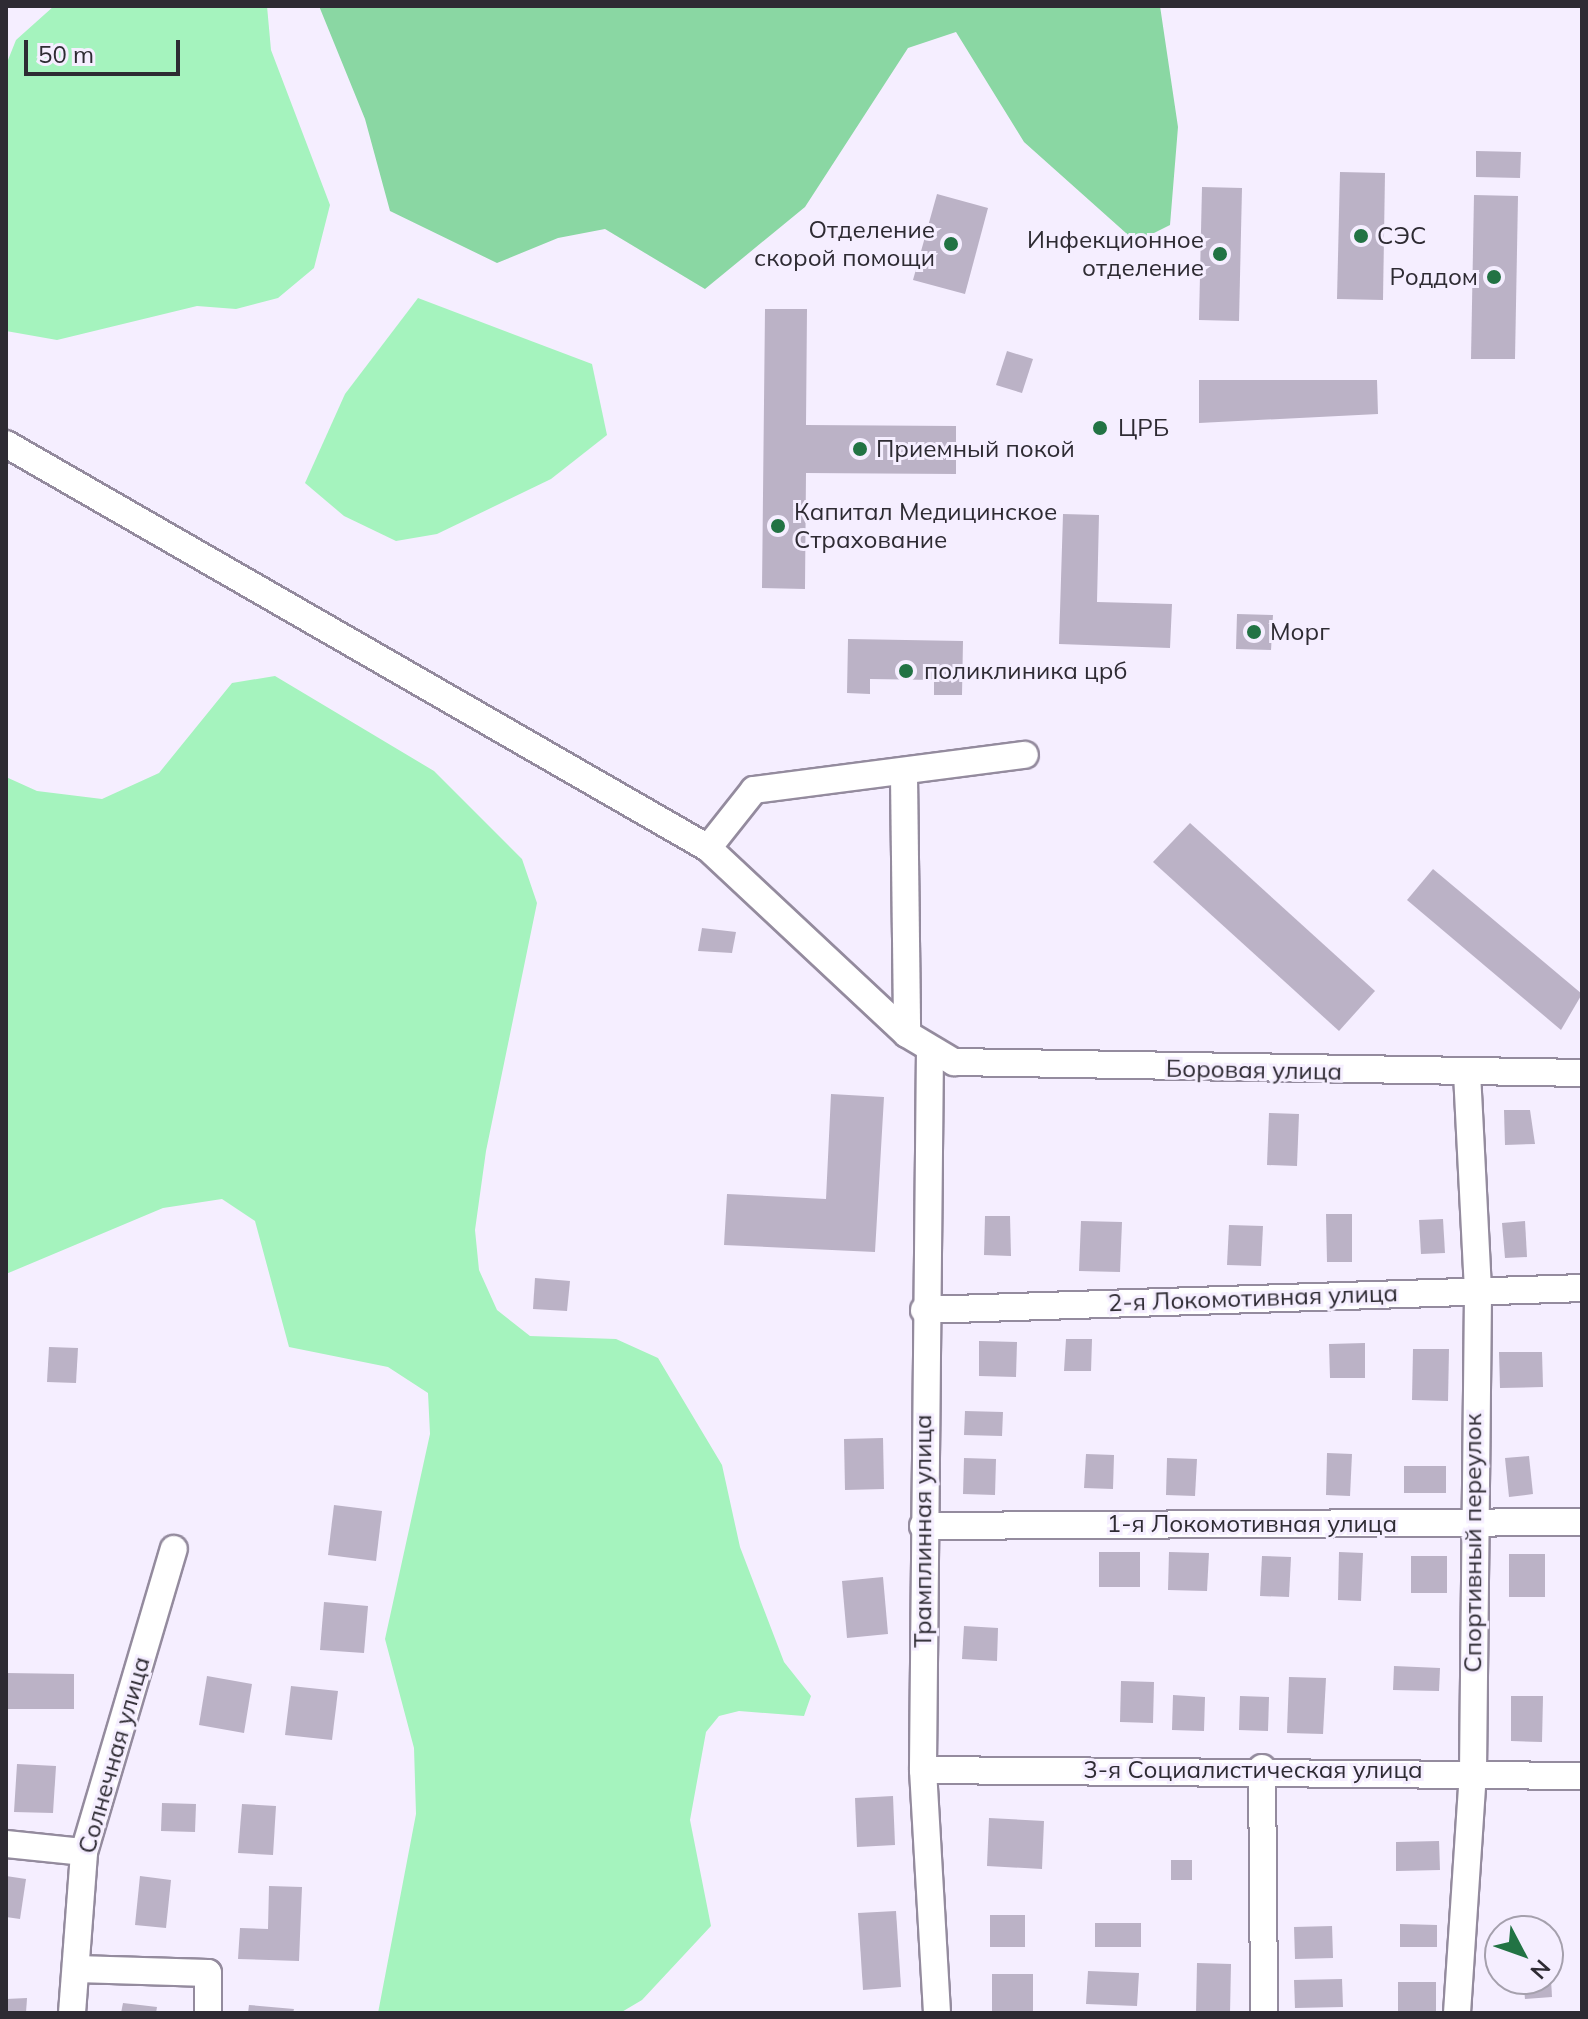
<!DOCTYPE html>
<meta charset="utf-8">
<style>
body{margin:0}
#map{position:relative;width:1588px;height:2019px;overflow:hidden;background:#f5eeff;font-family:Mulish,sans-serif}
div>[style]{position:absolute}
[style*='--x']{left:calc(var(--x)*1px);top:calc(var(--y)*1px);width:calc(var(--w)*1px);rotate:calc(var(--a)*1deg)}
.green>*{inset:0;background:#a5f3be}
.forest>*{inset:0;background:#8ad7a3}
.building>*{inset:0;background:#bbb2c6}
.roads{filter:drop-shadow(2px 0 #948b9e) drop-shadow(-2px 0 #948b9e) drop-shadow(0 2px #948b9e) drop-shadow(0 -2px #948b9e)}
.minor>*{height:26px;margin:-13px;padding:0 13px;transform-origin:13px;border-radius:13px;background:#fff}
.dots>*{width:22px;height:22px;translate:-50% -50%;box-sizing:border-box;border:4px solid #f5eeff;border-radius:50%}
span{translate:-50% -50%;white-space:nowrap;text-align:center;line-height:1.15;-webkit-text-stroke:6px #f5eeff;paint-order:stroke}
.poi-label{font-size:24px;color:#2e2b33}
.right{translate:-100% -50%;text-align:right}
.left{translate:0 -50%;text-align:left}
.street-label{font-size:24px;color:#2e2b33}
.frame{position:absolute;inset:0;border:8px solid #2e2b33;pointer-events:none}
.north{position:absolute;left:1484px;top:1915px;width:80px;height:80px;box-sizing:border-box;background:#f5eeff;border:2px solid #a5a0ad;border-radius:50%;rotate:131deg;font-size:22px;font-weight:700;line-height:32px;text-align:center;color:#2e2b33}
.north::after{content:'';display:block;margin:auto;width:28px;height:36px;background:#227344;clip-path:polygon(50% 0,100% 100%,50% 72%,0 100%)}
.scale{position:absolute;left:24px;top:40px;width:156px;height:36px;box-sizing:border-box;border:4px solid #2e2b33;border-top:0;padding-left:10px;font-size:24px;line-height:28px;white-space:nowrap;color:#2e2b33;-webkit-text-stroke:6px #f5eeff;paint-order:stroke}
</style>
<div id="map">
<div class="green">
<i style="clip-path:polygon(54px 6px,267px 6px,271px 50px,330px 205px,314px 268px,278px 298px,236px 309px,197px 306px,57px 340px,6px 331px,6px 65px,16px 40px)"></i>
<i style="clip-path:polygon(418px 298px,592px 364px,607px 435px,551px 479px,437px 534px,396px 541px,344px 516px,305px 483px,345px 394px)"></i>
<i style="clip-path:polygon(275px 676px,434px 771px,522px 859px,537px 903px,486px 1151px,475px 1230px,479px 1270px,497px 1310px,530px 1336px,616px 1339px,658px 1358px,722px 1465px,740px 1547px,784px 1662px,811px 1696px,804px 1716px,739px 1711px,719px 1716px,706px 1732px,690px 1820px,711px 1926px,642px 2000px,620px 2013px,378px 2013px,416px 1814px,414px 1748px,385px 1639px,430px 1434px,428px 1393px,388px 1367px,289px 1347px,255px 1221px,222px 1199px,163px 1208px,6px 1274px,6px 777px,37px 791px,102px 799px,159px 773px,232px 683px)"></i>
</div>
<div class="forest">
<i style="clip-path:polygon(319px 6px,1160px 6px,1178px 127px,1170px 225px,1136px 242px,1024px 142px,956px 32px,908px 48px,805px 207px,705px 289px,605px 229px,558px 238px,497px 263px,390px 211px,365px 119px)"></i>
</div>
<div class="building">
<i style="clip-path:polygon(1476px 151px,1521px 152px,1520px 178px,1476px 177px)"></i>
<i style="clip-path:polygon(1340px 172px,1385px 173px,1383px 300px,1337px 299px)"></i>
<i style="clip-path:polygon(1202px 187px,1242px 188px,1239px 321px,1199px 320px)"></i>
<i style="clip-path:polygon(937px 194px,988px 208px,965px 294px,913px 280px)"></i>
<i style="clip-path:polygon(1474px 195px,1518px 196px,1515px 359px,1471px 359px)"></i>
<i style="clip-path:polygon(765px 309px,807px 309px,806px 425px,956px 426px,956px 474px,806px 473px,805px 589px,762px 588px)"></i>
<i style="clip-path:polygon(1007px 351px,1033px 359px,1022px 393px,996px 385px)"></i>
<i style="clip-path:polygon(1199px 380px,1377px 380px,1378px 414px,1199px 423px)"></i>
<i style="clip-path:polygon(1063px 514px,1099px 515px,1097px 602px,1172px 604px,1170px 648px,1059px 644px)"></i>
<i style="clip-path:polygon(1237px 614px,1273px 615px,1271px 650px,1236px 649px)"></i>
<i style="clip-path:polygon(848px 639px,963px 641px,962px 695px,934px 695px,934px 680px,870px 679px,870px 694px,847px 693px)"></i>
<i style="clip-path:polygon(1190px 823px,1375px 991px,1339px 1031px,1153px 862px)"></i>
<i style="clip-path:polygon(1433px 869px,1582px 994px,1561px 1030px,1407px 900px)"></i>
<i style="clip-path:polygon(702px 928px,736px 932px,732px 953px,698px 951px)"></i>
<i style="clip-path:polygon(831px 1094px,884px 1097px,875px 1252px,724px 1245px,727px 1194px,826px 1199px)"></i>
<i style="clip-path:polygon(1504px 1110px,1530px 1110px,1535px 1144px,1505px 1145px)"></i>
<i style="clip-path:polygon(1269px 1113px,1299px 1114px,1297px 1166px,1267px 1165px)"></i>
<i style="clip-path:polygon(1326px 1214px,1352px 1214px,1352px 1262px,1327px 1262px)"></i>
<i style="clip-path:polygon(985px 1216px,1010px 1216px,1011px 1256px,984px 1255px)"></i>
<i style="clip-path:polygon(1443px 1219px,1445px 1253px,1421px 1254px,1419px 1220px)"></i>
<i style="clip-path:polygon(1081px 1221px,1122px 1222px,1120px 1272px,1079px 1271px)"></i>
<i style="clip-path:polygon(1525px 1221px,1527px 1257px,1505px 1258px,1502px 1223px)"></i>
<i style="clip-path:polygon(1229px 1225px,1263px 1226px,1261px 1266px,1227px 1265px)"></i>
<i style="clip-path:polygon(535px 1278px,570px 1281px,567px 1311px,533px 1309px)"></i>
<i style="clip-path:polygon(1066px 1339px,1092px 1339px,1091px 1371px,1064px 1371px)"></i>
<i style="clip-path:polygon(979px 1341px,1017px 1342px,1016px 1377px,979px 1376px)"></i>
<i style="clip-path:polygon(1365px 1343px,1365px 1378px,1330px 1378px,1329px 1344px)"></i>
<i style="clip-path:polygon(49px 1347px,78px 1348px,76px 1383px,47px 1382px)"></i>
<i style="clip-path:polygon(1413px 1349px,1449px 1349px,1448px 1401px,1412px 1400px)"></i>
<i style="clip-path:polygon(1499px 1352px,1542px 1352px,1543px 1387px,1500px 1388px)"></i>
<i style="clip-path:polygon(965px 1411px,1003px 1412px,1002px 1436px,964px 1435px)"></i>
<i style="clip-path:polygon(883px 1438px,884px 1489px,845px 1490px,844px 1439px)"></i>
<i style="clip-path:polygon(1327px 1453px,1352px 1454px,1350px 1496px,1326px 1495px)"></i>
<i style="clip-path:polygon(1086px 1454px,1114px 1455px,1113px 1489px,1084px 1488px)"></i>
<i style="clip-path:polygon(1529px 1456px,1533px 1494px,1509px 1497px,1505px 1458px)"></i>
<i style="clip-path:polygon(964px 1458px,996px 1459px,995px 1495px,963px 1494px)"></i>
<i style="clip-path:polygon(1167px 1458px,1197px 1459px,1195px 1496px,1166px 1495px)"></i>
<i style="clip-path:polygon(1404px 1466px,1446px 1466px,1446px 1493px,1404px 1493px)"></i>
<i style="clip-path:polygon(334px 1505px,382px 1511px,376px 1561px,328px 1555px)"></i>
<i style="clip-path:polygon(1099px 1552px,1140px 1552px,1140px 1587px,1099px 1587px)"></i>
<i style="clip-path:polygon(1169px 1552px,1209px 1553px,1207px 1591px,1168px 1590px)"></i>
<i style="clip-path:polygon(1339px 1552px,1363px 1553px,1361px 1601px,1338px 1600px)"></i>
<i style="clip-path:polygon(1509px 1554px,1545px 1554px,1545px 1597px,1509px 1597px)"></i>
<i style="clip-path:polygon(1262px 1556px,1291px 1557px,1289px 1597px,1260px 1596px)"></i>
<i style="clip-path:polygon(1411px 1556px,1447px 1556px,1447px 1593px,1411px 1593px)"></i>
<i style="clip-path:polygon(883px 1577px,888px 1634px,847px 1638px,842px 1581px)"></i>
<i style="clip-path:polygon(324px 1602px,368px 1606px,364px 1653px,320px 1650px)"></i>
<i style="clip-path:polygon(964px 1626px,998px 1628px,997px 1661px,962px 1659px)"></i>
<i style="clip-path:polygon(1394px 1666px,1440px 1668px,1439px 1691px,1393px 1690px)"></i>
<i style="clip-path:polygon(6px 1673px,74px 1674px,74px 1709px,6px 1709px)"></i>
<i style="clip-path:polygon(207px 1676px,252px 1684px,244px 1733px,199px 1725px)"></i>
<i style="clip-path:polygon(1289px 1677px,1326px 1678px,1323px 1734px,1287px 1733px)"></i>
<i style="clip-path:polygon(1121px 1681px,1154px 1682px,1153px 1723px,1120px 1722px)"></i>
<i style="clip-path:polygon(291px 1686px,338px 1691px,332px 1740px,285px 1735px)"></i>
<i style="clip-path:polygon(1173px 1695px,1205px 1697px,1204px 1731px,1172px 1730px)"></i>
<i style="clip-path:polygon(1240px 1696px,1269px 1697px,1268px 1731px,1239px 1730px)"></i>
<i style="clip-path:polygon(1511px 1696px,1543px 1696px,1542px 1742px,1511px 1741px)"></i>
<i style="clip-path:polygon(17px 1764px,56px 1766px,53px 1813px,14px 1812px)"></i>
<i style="clip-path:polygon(893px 1796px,895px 1845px,857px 1847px,855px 1798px)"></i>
<i style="clip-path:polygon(162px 1803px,196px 1804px,195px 1832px,161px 1831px)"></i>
<i style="clip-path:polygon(242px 1804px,276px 1806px,273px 1855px,238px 1853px)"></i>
<i style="clip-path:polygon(989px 1818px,1044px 1821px,1042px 1869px,987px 1866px)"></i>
<i style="clip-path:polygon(1439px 1841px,1440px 1870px,1396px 1871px,1396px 1842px)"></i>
<i style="clip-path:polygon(1171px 1860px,1192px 1860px,1192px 1880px,1171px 1880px)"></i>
<i style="clip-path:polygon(6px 1876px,26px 1879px,20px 1919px,6px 1917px)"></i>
<i style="clip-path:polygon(140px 1876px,171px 1880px,166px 1928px,135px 1925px)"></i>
<i style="clip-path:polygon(269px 1886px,302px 1887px,299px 1961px,238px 1959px,240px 1928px,268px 1929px)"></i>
<i style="clip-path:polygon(896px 1911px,901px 1987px,863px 1990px,858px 1913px)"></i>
<i style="clip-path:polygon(990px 1915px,1025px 1915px,1025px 1947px,990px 1947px)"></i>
<i style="clip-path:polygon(1095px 1923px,1141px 1923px,1141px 1947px,1095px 1947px)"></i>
<i style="clip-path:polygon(1400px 1924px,1437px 1925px,1437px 1947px,1400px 1947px)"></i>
<i style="clip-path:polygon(1332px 1926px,1333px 1958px,1295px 1959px,1294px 1927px)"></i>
<i style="clip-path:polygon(1197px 1963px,1231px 1964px,1230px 2013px,1196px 2013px)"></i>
<i style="clip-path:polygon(1088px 1971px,1139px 1973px,1137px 2006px,1086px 2004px)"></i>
<i style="clip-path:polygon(992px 1974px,1033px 1974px,1033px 2013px,992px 2013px)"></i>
<i style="clip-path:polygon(1342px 1979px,1343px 2007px,1295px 2008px,1294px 1980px)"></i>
<i style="clip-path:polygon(1523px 1979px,1551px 1979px,1552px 1997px,1525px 1999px)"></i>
<i style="clip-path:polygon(1398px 1982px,1436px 1982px,1436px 2013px,1398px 2013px)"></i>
<i style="clip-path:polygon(27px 1998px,26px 2013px,6px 2013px,6px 1999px)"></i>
<i style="clip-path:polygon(123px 2003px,157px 2007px,156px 2013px,121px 2013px)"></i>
<i style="clip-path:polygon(249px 2005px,294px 2009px,293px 2013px,248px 2013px)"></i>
</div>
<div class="roads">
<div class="minor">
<i style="--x:6;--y:444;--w:810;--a:29.92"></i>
<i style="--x:708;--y:848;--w:272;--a:43.1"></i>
<i style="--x:907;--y:1034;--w:55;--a:30.8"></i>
<i style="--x:954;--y:1062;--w:628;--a:1"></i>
<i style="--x:904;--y:776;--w:258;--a:89.3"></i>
<i style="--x:708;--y:848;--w:74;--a:-51.6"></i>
<i style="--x:754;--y:790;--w:273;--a:-7.4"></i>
<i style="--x:930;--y:1049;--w:721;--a:90.56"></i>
<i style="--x:923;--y:1770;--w:243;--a:86.7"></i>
<i style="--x:924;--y:1310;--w:658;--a:-1.91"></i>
<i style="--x:923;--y:1526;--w:659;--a:-0.35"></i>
<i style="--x:1262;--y:1768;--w:245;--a:89.5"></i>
<i style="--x:923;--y:1770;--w:659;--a:0.52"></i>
<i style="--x:6;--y:1844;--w:78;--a:5.9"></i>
<i style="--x:77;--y:1969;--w:131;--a:1.7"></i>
<i style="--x:208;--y:1973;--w:40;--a:90"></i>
<i style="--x:72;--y:2013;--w:161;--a:-85.7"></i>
<i style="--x:84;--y:1852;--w:316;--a:-73.5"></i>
<i style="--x:1457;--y:2013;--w:242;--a:-86.2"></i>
<i style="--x:1473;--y:1772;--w:482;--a:-89.4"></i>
<i style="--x:1478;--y:1290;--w:217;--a:-92.9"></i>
</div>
</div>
<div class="dots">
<i style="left:1361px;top:236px;background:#227344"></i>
<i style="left:951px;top:244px;background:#227344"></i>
<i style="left:1220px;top:254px;background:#227344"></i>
<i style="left:1494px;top:277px;background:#227344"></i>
<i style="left:1100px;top:428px;background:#227344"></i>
<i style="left:860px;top:449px;background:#227344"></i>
<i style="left:778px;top:526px;background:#227344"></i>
<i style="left:1254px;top:632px;background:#227344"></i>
<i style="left:906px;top:671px;background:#227344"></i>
</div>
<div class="poi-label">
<span class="right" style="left:935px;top:244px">Отделение<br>скорой помощи</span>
<span class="left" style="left:1377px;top:236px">СЭС</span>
<span class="right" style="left:1204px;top:254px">Инфекционное<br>отделение</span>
<span class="right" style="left:1478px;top:277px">Роддом</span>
<span class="left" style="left:1118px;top:428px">ЦРБ</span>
<span class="left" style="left:876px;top:449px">Приемный покой</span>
<span class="left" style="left:794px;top:526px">Капитал Медицинское<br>Страхование</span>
<span class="left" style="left:1270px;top:632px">Морг</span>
<span class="left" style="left:924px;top:671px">поликлиника црб</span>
</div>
<div class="street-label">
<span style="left:1254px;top:1070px;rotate:1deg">Боровая улица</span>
<span style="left:1253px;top:1298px;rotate:-2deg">2-я Локомотивная улица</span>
<span style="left:1252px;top:1524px">1-я Локомотивная улица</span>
<span style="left:923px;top:1531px;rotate:-90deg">Трамплинная улица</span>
<span style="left:1473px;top:1543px;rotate:-90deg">Спортивный переулок</span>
<span style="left:114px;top:1755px;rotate:-74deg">Солнечная улица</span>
<span style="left:1253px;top:1770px">3-я Социалистическая улица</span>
</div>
<div class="frame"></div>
<div class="north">N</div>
<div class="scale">50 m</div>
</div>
